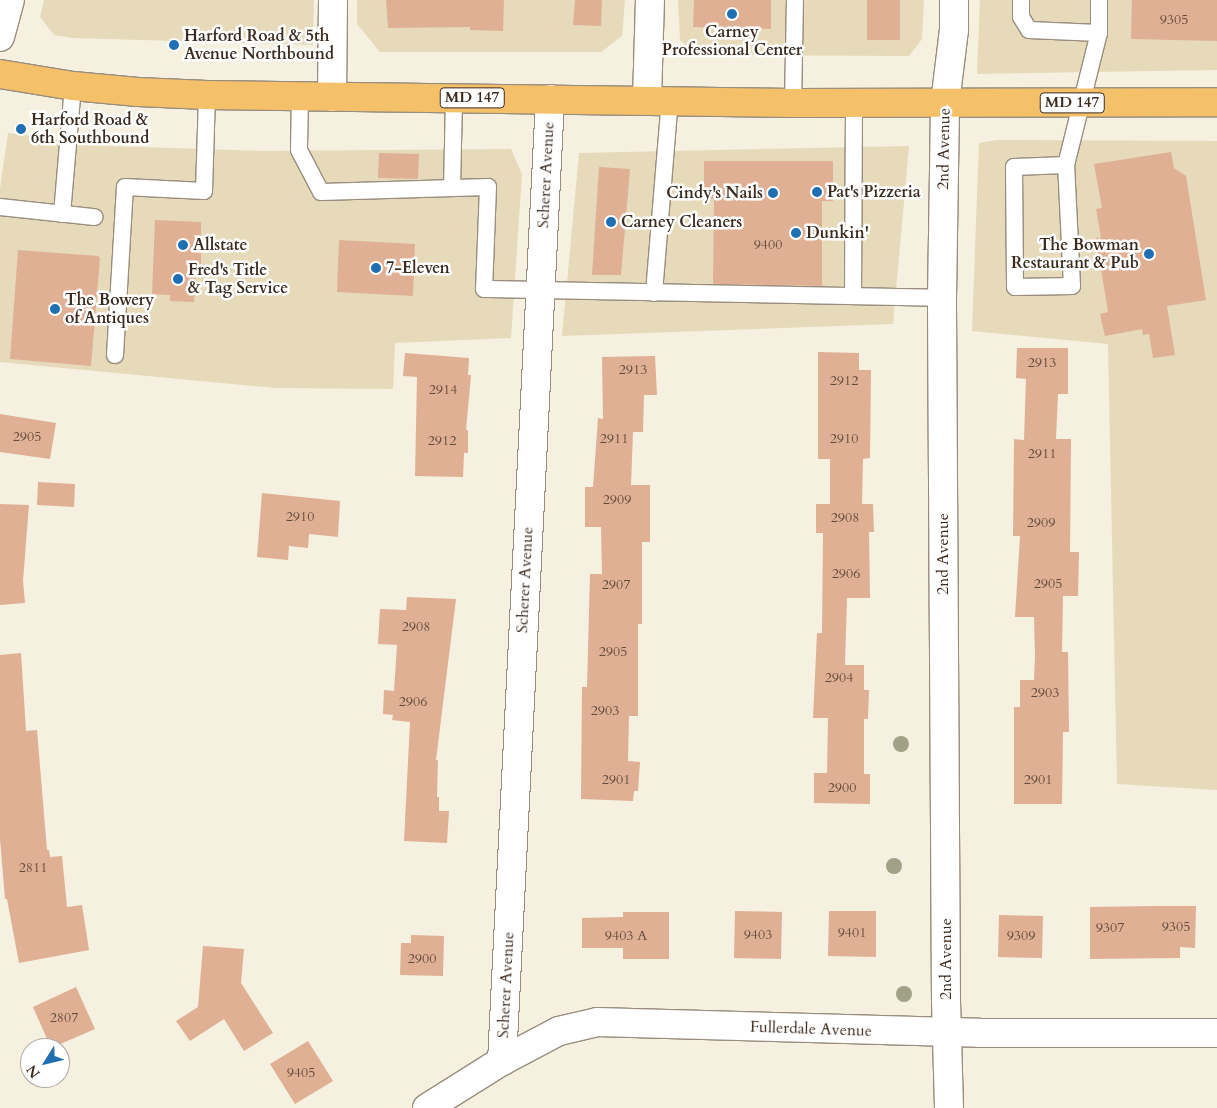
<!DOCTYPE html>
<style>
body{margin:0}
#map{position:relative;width:1217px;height:1108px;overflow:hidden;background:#f5f0df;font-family:Cardo,serif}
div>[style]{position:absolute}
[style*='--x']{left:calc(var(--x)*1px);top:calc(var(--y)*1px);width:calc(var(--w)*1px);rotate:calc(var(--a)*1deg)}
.built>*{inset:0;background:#e6daba}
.building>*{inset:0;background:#dfb094}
.roads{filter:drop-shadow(1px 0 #988d7e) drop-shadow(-1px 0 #988d7e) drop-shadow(0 1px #988d7e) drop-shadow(0 -1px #988d7e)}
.service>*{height:16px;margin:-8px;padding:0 8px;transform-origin:8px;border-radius:8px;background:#fff}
.minor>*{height:28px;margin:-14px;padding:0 14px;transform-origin:14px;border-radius:14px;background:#fff}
.primary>*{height:28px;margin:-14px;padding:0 14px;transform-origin:14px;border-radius:14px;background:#f4c16a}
.trees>*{width:16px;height:16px;margin:-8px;border-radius:50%;background:#a0a186}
.dots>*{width:14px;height:14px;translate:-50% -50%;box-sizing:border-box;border:2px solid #fff;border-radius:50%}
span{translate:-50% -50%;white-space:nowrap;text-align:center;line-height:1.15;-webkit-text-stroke:5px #fff;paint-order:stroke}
.number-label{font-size:14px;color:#644c3c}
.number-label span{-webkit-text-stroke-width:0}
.shield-label span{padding:1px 4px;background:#fff;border:1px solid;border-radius:4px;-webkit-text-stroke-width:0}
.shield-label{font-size:15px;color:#3b2a1e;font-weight:700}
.poi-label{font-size:16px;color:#3b2a1e;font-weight:700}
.left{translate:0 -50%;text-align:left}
.right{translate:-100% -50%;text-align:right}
.street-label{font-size:16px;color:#3b2a1e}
.north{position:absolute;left:20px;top:1038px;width:50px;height:50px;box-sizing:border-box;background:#fff;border:1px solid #b1aaa5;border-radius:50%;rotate:234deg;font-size:14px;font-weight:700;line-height:20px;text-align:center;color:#3b2a1e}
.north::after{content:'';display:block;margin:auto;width:18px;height:22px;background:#1f6fb2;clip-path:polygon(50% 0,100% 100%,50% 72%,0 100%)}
</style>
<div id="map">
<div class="built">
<i style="clip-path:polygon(44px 0,314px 0,313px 45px,73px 38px,54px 35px,40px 17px)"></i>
<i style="clip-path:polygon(357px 0,625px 0,622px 36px,601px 52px,380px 52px,357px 24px)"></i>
<i style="clip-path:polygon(678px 0,924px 0,922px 39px,909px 56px,696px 55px,680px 40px)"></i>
<i style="clip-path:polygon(980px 0,1217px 0,1217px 70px,977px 74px)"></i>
<i style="clip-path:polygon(8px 133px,109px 146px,260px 151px,511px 149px,522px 174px,511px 338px,395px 343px,393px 389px,275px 388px,0 362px,0 189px)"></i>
<i style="clip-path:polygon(997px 140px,1217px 141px,1217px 790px,1117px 784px,1108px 344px,972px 331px,979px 143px)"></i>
<i style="clip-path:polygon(909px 146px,893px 324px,562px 336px,579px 153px)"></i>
</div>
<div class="building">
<i style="clip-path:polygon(386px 0,504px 0,503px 31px,470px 30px,470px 27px,388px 28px)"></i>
<i style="clip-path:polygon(575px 0,602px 0,601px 26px,573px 25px)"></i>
<i style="clip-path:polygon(694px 0,771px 0,771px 29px,693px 27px)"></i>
<i style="clip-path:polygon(867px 0,900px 0,900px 40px,867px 40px)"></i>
<i style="clip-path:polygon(1132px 0,1217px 0,1217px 41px,1131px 39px)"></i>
<i style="clip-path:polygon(1171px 152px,1174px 168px,1186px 176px,1206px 300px,1167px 306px,1175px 355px,1153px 358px,1149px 334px,1143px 335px,1142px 329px,1105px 336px,1100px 314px,1108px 312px,1096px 238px,1101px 237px,1096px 209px,1102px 208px,1094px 164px)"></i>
<i style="clip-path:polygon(379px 153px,419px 154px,418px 179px,378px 178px)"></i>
<i style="clip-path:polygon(704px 161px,833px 161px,833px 201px,822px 201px,822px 286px,713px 284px,714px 199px,704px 199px)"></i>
<i style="clip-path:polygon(599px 167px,630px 169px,621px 275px,592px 275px)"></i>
<i style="clip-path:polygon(155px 220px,201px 222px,201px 275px,196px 275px,194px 302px,170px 301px,170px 295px,152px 294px)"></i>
<i style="clip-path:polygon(339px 240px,415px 244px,413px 296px,337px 292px)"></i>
<i style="clip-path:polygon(18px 250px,98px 256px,100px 258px,91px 366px,10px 359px)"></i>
<i style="clip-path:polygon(1017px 348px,1068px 348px,1068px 394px,1058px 394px,1056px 439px,1071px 439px,1070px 552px,1079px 552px,1078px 596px,1063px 596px,1062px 652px,1068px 652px,1069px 732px,1063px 732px,1062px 804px,1014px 804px,1014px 707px,1020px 707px,1020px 680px,1034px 680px,1035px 656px,1034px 617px,1015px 617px,1020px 536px,1013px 536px,1014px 439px,1024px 440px,1026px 379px,1016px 378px)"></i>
<i style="clip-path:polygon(818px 352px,859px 353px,859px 370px,871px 370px,870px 458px,863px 459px,862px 504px,873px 504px,874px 532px,869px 532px,870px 598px,847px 598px,845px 665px,864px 665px,864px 690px,869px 690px,868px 719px,864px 719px,864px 774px,870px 774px,870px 804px,814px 803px,814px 773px,827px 773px,828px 718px,813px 718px,817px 633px,822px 633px,823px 533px,816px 533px,816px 504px,830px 504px,830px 459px,818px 459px)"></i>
<i style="clip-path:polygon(405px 353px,469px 358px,468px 375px,471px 375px,466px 430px,468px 430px,468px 453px,464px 453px,463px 477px,415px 476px,417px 377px,403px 376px)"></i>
<i style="clip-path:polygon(655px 356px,657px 395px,644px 395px,643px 432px,633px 432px,631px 485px,650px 485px,650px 542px,642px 542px,642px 624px,638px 624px,638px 716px,629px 716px,628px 761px,640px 762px,638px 791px,634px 791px,633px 801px,581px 799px,582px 687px,587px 687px,590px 574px,602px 574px,601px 527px,585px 527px,585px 487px,593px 487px,598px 418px,603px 419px,602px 357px)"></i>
<i style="clip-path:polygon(0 414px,56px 423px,50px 459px,0 452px)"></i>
<i style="clip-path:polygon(38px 482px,75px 484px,74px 507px,37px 505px)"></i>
<i style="clip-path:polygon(262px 493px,340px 501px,338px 537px,309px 534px,308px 548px,289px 546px,288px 560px,257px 557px)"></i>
<i style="clip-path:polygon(0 504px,29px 505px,23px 581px,25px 603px,0 605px)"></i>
<i style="clip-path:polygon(407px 597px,456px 599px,436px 760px,438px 760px,437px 797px,439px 797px,439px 811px,449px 811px,447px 843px,404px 841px,410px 722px,392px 720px,393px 715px,383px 714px,384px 690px,394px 691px,397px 645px,378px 644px,380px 609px,406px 610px)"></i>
<i style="clip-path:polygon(21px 653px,26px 731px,37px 730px,47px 850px,49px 850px,50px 857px,62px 856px,67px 907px,82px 905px,89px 950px,19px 963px,7px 899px,5px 899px,0 839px,0 655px)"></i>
<i style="clip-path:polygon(1156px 906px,1196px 906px,1195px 948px,1180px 947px,1180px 958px,1090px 959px,1090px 907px)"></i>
<i style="clip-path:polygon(735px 911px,782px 912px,781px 959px,734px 958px)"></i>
<i style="clip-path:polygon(829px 911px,876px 911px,876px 957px,828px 956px)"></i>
<i style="clip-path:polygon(623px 912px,669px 912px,669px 959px,623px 959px,623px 948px,582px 948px,582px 918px,623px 917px)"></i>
<i style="clip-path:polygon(999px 915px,1043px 916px,1042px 958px,998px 957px)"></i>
<i style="clip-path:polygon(411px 935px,444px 936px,443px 976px,400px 975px,401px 943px,411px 943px)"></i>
<i style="clip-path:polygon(203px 946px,244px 949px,241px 983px,273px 1033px,244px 1051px,224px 1019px,190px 1041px,176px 1021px,198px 1007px)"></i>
<i style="clip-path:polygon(76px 987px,95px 1029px,51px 1048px,33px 1007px)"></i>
<i style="clip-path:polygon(308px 1041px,333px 1081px,295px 1104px,270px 1064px)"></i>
</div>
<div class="roads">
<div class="service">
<i style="--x:1021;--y:0;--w:17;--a:90"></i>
<i style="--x:1021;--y:17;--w:15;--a:58"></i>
<i style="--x:1029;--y:30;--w:70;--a:2.5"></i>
<i style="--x:300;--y:96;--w:54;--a:91.1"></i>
<i style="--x:299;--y:150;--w:47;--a:62.4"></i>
<i style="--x:321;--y:192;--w:167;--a:-1.7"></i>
<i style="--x:488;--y:187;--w:102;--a:92.2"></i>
<i style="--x:484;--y:289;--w:458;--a:1.1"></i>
<i style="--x:793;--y:103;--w:103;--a:-88.9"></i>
<i style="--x:1066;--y:165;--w:52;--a:177.8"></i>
<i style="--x:1014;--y:167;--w:120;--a:89.5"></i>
<i style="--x:1015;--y:287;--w:57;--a:-1"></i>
<i style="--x:1072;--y:286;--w:121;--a:-92.8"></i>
<i style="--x:1066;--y:165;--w:136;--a:-76"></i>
<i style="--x:1099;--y:33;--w:33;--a:-90"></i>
<i style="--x:452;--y:188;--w:90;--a:-88.7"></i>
<i style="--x:0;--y:207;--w:95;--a:6.1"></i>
<i style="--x:62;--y:214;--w:128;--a:-85.1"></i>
<i style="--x:654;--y:293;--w:194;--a:-85.3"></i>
<i style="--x:853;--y:296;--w:194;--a:-89.7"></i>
<i style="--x:115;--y:355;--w:168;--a:-86.6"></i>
<i style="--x:125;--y:187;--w:79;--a:2.9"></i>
<i style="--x:204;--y:191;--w:96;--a:-88.2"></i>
</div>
<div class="minor">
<i style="--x:0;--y:37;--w:38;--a:-75"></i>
<i style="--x:332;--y:97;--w:97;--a:-89.4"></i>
<i style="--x:647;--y:100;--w:100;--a:-88.3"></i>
<i style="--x:502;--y:1061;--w:963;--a:-87.14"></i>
<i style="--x:427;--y:1108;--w:89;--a:-32.1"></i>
<i style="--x:502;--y:1061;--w:64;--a:-27.8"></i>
<i style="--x:559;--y:1031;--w:39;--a:-13"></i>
<i style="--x:597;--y:1022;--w:382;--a:1.6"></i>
<i style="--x:979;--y:1033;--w:238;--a:0"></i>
<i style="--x:949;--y:1108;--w:108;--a:-91.6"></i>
<i style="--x:946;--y:1000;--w:702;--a:-90.33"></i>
<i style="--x:942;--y:298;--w:195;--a:-89.1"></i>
<i style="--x:945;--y:103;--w:74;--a:-83"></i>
<i style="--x:954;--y:30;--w:30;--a:-90"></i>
</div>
<div class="primary">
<i style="--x:0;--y:74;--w:74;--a:9.3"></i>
<i style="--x:73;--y:86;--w:65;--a:5.3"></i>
<i style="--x:138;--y:92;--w:69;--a:2.5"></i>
<i style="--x:207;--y:95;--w:586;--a:0.78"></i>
<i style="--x:793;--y:103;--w:424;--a:-0.1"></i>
</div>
</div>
<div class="trees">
<i style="left:901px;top:744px"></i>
<i style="left:894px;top:866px"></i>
<i style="left:904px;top:994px"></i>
</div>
<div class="dots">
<i style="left:732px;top:14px;background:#1f6fb2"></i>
<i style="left:174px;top:45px;background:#1f6fb2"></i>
<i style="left:21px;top:129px;background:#1f6fb2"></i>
<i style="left:817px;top:192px;background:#1f6fb2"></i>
<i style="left:773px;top:193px;background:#1f6fb2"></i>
<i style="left:611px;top:222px;background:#1f6fb2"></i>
<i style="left:796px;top:233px;background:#1f6fb2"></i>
<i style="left:183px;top:245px;background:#1f6fb2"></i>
<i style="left:1149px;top:254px;background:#1f6fb2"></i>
<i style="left:376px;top:268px;background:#1f6fb2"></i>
<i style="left:178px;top:279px;background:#1f6fb2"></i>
<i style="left:55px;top:309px;background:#1f6fb2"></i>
</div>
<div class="number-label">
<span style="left:1174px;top:20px">9305</span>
<span style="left:768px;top:245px">9400</span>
<span style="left:1042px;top:363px">2913</span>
<span style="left:633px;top:370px">2913</span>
<span style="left:844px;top:381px">2912</span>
<span style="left:443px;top:390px">2914</span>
<span style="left:27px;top:437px">2905</span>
<span style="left:614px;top:439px">2911</span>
<span style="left:844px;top:439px">2910</span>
<span style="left:442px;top:441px">2912</span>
<span style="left:1042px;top:454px">2911</span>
<span style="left:617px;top:500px">2909</span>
<span style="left:300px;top:517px">2910</span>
<span style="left:845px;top:518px">2908</span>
<span style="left:1041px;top:523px">2909</span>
<span style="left:846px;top:574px">2906</span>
<span style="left:1048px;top:584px">2905</span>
<span style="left:616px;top:585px">2907</span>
<span style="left:416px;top:627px">2908</span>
<span style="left:613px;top:652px">2905</span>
<span style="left:839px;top:678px">2904</span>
<span style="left:1045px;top:693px">2903</span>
<span style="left:413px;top:702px">2906</span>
<span style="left:605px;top:711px">2903</span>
<span style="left:616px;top:780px">2901</span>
<span style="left:1038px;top:780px">2901</span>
<span style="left:842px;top:788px">2900</span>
<span style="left:33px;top:868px">2811</span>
<span style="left:1176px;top:927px">9305</span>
<span style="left:1110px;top:928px">9307</span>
<span style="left:852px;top:933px">9401</span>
<span style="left:758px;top:935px">9403</span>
<span style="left:626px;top:936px">9403 A</span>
<span style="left:1021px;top:936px">9309</span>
<span style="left:422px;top:959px">2900</span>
<span style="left:64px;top:1018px">2807</span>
<span style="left:301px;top:1073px">9405</span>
</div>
<div class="shield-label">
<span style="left:472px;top:98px">MD 147</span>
<span style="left:1072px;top:103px">MD 147</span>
</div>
<div class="poi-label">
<span style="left:732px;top:41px">Carney<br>Professional Center</span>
<span class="left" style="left:184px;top:45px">Harford Road &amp; 5th<br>Avenue Northbound</span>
<span class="left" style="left:31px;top:129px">Harford Road &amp;<br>6th Southbound</span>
<span class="left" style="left:827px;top:192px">Pat's Pizzeria</span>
<span class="right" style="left:763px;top:193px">Cindy's Nails</span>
<span class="left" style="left:621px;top:222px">Carney Cleaners</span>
<span class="left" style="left:806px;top:233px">Dunkin'</span>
<span class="left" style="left:193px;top:245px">Allstate</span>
<span class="right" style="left:1139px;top:254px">The Bowman<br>Restaurant &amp; Pub</span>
<span class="left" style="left:386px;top:268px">7-Eleven</span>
<span class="left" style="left:188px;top:279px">Fred's Title<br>&amp; Tag Service</span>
<span class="left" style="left:65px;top:309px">The Bowery<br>of Antiques</span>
</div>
<div class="street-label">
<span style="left:944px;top:149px;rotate:-89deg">2nd Avenue</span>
<span style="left:546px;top:175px;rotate:-87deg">Scherer Avenue</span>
<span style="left:943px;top:554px;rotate:-90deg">2nd Avenue</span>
<span style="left:525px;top:580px;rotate:-87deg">Scherer Avenue</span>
<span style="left:946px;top:959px;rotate:-90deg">2nd Avenue</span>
<span style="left:506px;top:985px;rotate:-87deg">Scherer Avenue</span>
<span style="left:811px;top:1029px;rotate:2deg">Fullerdale Avenue</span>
</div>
<div class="north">N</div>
</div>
